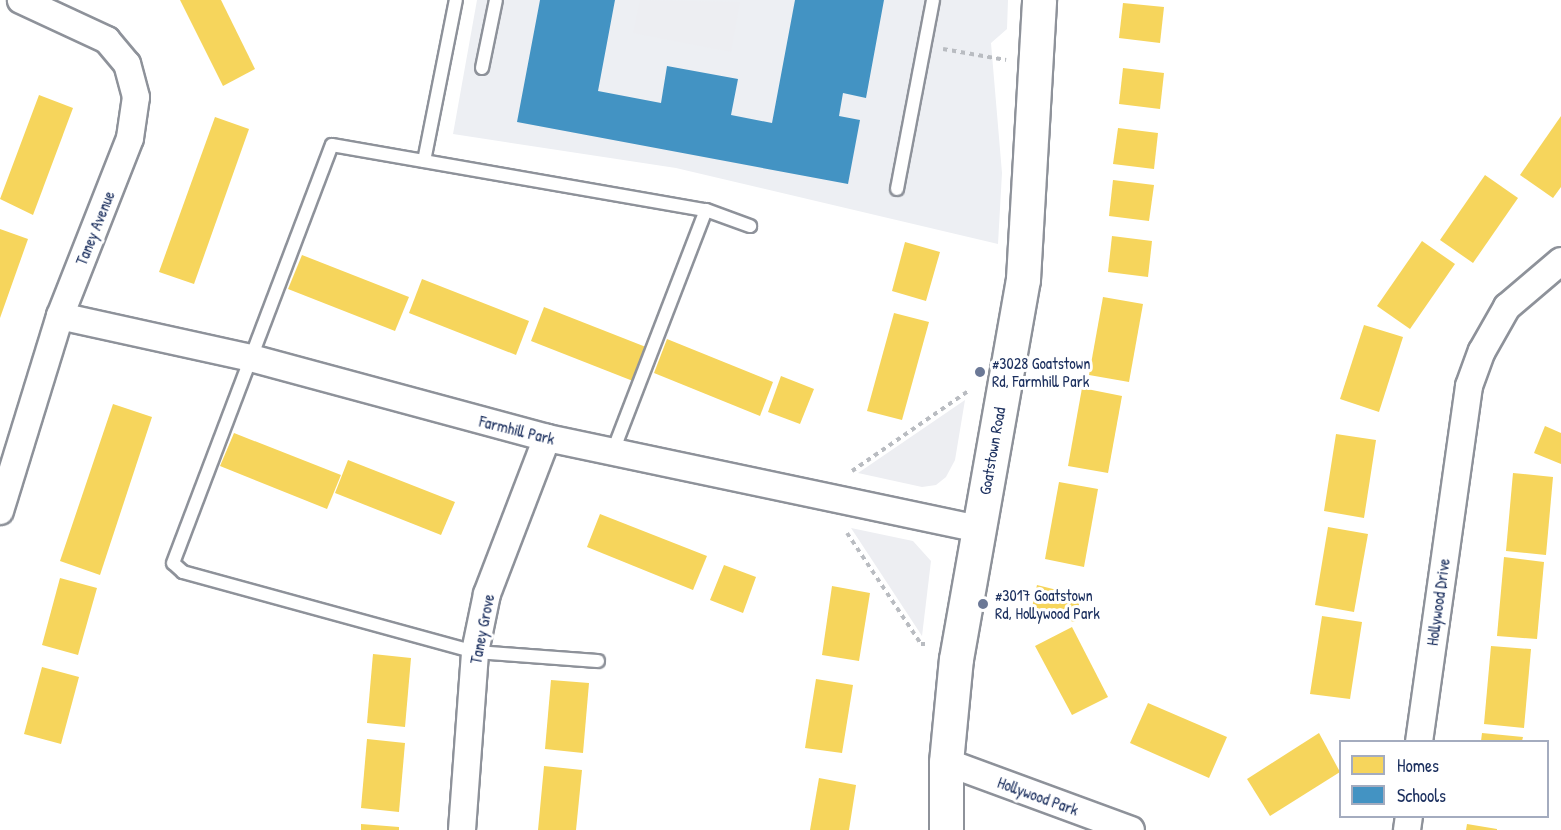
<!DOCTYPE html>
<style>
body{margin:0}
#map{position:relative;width:1561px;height:830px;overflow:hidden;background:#fff;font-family:"Patrick Hand",sans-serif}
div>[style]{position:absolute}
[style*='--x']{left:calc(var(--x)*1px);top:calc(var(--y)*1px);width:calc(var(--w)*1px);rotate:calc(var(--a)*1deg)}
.built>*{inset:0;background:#edeff3}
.green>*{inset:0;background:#edeef2}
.homes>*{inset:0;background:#f6d55c}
.schools>*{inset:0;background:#4393c3}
.path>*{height:4px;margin-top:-2px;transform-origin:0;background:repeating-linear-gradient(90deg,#b9bcc1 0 4.5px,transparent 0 9px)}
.roads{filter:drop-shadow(2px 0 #8e929a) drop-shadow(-2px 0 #8e929a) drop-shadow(0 2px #8e929a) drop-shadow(0 -2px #8e929a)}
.lane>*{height:12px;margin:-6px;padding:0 6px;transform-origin:6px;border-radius:6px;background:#fff}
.street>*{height:26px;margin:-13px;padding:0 13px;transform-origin:13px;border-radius:13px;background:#fff}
.secondary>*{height:33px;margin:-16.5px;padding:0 16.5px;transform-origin:16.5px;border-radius:16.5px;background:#fff}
.dots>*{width:16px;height:16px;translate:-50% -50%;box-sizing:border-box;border:3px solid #fff;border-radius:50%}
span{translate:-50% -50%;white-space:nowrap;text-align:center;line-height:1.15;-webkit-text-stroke:6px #fff;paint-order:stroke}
.street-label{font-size:16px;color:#1b2f5e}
.poi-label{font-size:16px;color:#1b2f5e}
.left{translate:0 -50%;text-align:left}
.legend{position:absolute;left:1339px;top:740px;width:210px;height:78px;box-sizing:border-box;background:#fff;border:2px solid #a4acbf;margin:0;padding:8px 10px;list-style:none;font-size:18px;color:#1b2f5e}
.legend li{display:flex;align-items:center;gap:12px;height:30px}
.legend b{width:30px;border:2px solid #a4acbf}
</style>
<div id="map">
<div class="built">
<i style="clip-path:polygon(477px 0,1008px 0,1007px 29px,991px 43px,1002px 173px,998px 244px,676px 168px,453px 134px)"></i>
</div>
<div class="green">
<i style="clip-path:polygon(640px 0,740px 2px,731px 52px,633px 33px)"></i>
<i style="clip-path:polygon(965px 400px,955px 460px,946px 477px,936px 485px,922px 487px,858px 473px)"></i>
<i style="clip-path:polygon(851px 528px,913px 541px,931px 561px,922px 636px)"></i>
</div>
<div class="homes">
<i style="clip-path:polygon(180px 0,221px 0,255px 69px,223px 86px)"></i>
<i style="clip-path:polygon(1123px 3px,1164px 7px,1160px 43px,1119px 38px)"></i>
<i style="clip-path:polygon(1123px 68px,1164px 73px,1160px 109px,1119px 104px)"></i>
<i style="clip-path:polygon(39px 95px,73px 108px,33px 215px,0 199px)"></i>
<i style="clip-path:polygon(1561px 116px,1561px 187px,1553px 198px,1520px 175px)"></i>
<i style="clip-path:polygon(215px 117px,249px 129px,194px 284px,159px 272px)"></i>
<i style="clip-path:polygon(1118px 128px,1158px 133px,1154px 169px,1113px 164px)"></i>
<i style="clip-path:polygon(1485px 175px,1518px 198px,1473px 263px,1440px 240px)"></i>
<i style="clip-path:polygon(1113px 180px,1154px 185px,1149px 221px,1109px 216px)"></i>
<i style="clip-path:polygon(0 229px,28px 239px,0 318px)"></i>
<i style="clip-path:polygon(1112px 236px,1152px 241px,1148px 277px,1108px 272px)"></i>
<i style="clip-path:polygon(1422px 241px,1455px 264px,1410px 329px,1377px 306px)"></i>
<i style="clip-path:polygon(905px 242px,940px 252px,926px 301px,892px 291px)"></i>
<i style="clip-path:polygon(302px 255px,409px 297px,395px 331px,288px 289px)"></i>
<i style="clip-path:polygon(422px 279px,529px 321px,516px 355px,409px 313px)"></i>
<i style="clip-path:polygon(1103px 297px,1143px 304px,1129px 382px,1089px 375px)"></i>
<i style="clip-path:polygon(544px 307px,651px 349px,638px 383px,531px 341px)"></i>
<i style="clip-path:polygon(894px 313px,929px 322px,902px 420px,867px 411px)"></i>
<i style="clip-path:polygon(1364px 325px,1403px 337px,1379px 412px,1340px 399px)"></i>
<i style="clip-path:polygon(667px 339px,773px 382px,760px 416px,654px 373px)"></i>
<i style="clip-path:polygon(781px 376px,814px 389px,800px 424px,768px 412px)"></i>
<i style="clip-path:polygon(1082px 388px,1122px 396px,1108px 473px,1068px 466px)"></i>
<i style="clip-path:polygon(113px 404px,152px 417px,100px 575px,60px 561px)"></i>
<i style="clip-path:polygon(1545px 426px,1561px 433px,1561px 464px,1534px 453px)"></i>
<i style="clip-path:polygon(234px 433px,341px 475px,327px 509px,220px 466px)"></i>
<i style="clip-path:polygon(1336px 434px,1376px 440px,1364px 518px,1324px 511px)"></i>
<i style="clip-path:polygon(348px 460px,455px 502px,441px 535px,335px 493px)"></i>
<i style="clip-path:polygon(1513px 473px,1553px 477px,1546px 555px,1506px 551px)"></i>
<i style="clip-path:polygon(1059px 482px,1098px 489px,1084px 567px,1045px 559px)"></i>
<i style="clip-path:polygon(600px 514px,707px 556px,693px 590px,587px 547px)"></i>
<i style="clip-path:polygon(1328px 527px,1368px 534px,1354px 612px,1315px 605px)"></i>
<i style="clip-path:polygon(1504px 557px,1544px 562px,1537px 639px,1497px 636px)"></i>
<i style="clip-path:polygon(724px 565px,756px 577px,743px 613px,710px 600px)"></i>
<i style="clip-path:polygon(60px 578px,97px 588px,78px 655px,42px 645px)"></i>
<i style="clip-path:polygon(1037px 585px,1081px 596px,1075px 622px,1031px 612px)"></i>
<i style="clip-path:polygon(832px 586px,870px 593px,859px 661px,822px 655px)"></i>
<i style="clip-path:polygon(1322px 616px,1362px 622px,1350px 699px,1310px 694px)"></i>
<i style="clip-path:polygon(1072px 627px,1108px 697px,1072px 715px,1035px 646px)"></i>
<i style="clip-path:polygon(1491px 646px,1531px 649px,1524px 728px,1484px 724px)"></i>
<i style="clip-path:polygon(373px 654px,411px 658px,405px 727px,367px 723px)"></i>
<i style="clip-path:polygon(42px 667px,79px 677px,61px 744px,24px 734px)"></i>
<i style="clip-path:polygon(816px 679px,853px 685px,842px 753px,805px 748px)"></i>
<i style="clip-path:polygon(551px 680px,589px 683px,583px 753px,545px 749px)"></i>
<i style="clip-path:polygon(1148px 703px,1227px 737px,1209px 778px,1130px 743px)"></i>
<i style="clip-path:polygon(1319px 733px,1340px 772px,1270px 816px,1247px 779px)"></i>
<i style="clip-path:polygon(1482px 733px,1523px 737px,1522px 741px,1481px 741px)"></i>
<i style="clip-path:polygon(367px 739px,405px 743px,399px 812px,361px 808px)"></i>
<i style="clip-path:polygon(544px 766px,582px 770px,576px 830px,538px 830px)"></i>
<i style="clip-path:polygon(819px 778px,856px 785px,849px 830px,810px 830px)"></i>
<i style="clip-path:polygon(361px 824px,399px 827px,399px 830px,361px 830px)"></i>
<i style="clip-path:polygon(1467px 824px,1497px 829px,1497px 830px,1466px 830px)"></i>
</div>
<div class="schools">
<i style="clip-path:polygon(540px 0,615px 0,598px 91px,661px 103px,667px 66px,738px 79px,731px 115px,772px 123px,795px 0,884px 0,866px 98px,843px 93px,839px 116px,860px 120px,848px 184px,517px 122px)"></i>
</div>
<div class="path">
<i style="--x:943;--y:49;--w:64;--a:9.9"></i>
<i style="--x:852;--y:471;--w:140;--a:-34.5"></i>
<i style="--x:847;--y:533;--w:133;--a:56.3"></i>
<i style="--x:921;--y:644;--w:7;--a:0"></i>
</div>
<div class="roads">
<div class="lane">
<i style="--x:482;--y:68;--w:69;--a:-78.4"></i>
<i style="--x:424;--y:161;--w:164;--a:-78.8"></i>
<i style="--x:897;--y:189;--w:192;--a:-79.2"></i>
<i style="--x:613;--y:451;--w:258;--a:-68.9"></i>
<i style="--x:598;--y:661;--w:123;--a:-175.8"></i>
<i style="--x:475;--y:652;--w:303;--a:-164.7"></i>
<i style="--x:183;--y:572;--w:13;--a:-138"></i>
<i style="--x:173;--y:563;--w:447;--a:-69.2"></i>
<i style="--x:332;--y:145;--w:380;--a:9.9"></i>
<i style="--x:706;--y:210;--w:47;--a:20"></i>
</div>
<div class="street">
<i style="--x:60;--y:316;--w:196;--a:12.4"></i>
<i style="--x:251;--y:358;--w:307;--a:15.1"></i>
<i style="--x:547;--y:438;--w:441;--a:11.9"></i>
<i style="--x:0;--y:511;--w:204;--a:-72.9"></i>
<i style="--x:60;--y:316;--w:191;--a:-68.5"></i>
<i style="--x:130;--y:138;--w:41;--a:-81.7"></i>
<i style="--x:136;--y:97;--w:34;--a:-105"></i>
<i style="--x:127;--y:64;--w:31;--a:-130"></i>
<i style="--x:107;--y:40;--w:95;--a:-155.1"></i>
<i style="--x:1419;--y:742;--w:359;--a:-82"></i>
<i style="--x:1469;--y:386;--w:37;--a:-70"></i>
<i style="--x:1482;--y:351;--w:51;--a:-60.4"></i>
<i style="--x:1507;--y:307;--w:71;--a:-40.4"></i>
<i style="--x:946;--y:762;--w:197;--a:20.2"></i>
<i style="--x:462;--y:830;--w:178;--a:-85.8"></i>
<i style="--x:475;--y:652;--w:59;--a:-78.3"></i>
<i style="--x:487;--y:594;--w:167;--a:-69"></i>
<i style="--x:1407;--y:830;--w:14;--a:-82"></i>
</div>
<div class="secondary">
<i style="--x:946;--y:830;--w:68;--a:-90"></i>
<i style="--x:946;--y:762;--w:103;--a:-84.5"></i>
<i style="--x:956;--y:659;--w:386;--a:-80"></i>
<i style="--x:1023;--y:279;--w:279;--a:-86.7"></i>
</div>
</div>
<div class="dots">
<i style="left:980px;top:372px;background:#6b7896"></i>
<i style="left:983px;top:604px;background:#6b7896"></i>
</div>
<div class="street-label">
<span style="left:95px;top:228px;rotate:-68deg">Taney Avenue</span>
<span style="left:517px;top:430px;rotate:14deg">Farmhill Park</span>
<span style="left:992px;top:451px;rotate:-80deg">Goatstown Road</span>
<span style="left:1438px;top:602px;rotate:-82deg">Hollywood Drive</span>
<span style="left:482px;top:629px;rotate:-79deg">Taney Grove</span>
<span style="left:1038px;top:796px;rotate:20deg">Hollywood Park</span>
</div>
<div class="poi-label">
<span class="left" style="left:992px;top:372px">#3028 Goatstown<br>Rd, Farmhill Park</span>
<span class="left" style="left:995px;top:604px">#3017 Goatstown<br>Rd, Hollywood Park</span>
</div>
<ul class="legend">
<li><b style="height:16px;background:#f6d55c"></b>Homes</li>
<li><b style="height:16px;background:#4393c3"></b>Schools</li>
</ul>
</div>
